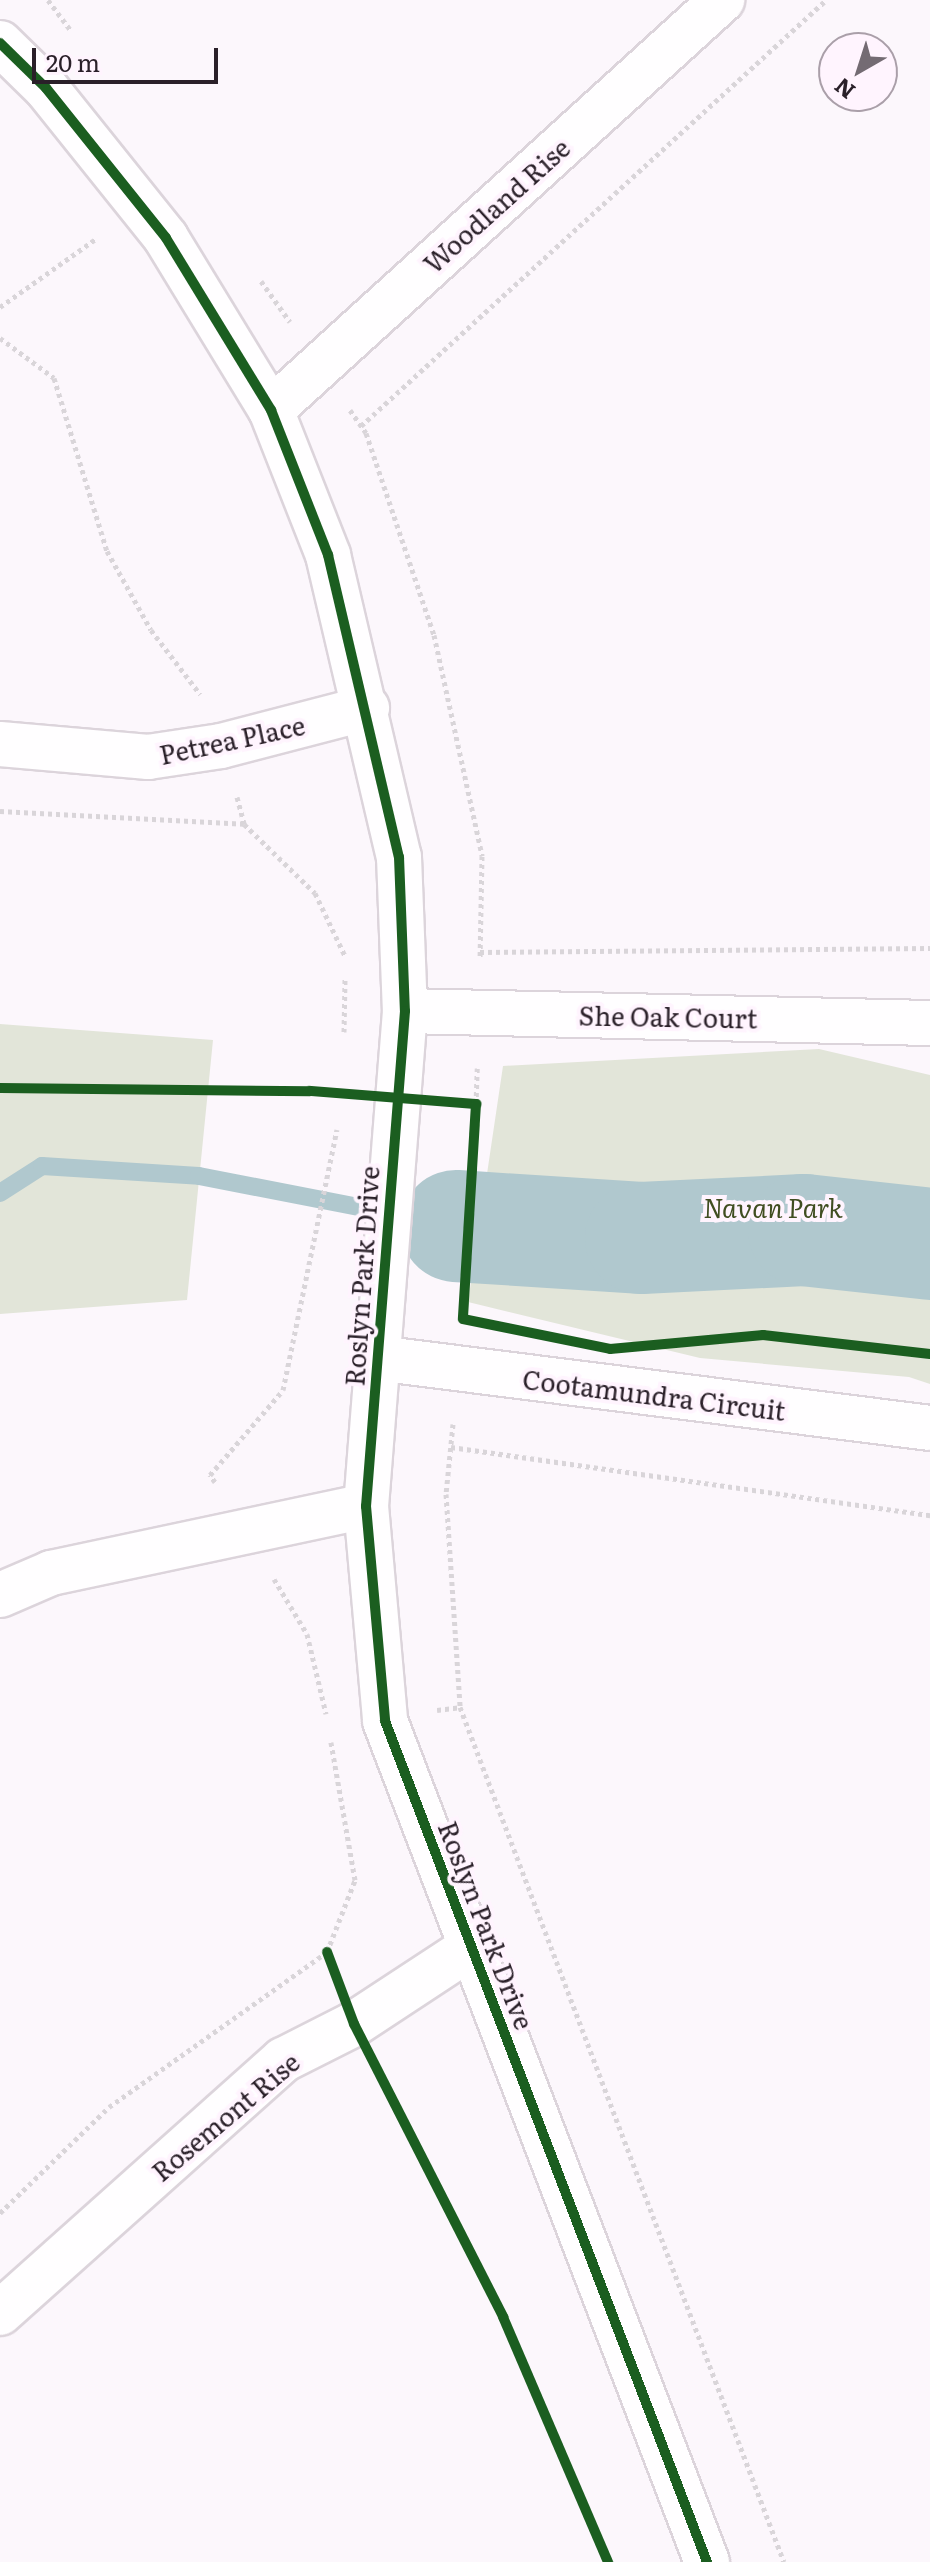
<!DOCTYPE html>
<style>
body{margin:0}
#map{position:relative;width:930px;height:2562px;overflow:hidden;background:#fcf7fc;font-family:Literata,serif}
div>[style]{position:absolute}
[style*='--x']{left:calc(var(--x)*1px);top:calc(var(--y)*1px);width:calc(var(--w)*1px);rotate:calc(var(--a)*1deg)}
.green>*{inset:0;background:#e2e5d9}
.stream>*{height:18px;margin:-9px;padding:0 9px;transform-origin:9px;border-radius:9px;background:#b0c8ce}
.river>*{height:112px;margin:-56px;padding:0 56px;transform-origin:56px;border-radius:56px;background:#b0c8ce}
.path>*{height:5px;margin-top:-2.5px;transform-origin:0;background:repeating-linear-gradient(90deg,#d9d5d9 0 4px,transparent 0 8px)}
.roads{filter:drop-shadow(2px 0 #dcd4db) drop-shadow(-2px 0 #dcd4db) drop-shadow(0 2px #dcd4db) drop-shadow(0 -2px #dcd4db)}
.minor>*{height:44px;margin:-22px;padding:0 22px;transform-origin:22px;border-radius:22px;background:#fffeff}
.cycleway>*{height:10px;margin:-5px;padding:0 5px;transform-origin:5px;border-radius:5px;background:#1b5e20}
span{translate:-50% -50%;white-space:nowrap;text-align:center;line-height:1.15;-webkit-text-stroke:8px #fff4fe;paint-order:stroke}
.street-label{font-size:26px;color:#2a2029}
.park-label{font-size:26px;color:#404e21;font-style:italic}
.north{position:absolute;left:818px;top:32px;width:80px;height:80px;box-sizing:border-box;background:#fff4fe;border:2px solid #aa9fa9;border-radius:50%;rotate:219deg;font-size:22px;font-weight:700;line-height:32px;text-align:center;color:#2a2029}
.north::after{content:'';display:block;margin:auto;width:28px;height:36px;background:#746b73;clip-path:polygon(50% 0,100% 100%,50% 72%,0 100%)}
.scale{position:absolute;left:32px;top:48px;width:186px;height:36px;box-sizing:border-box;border:4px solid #2a2029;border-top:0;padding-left:10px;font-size:24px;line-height:28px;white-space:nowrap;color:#2a2029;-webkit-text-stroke:6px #fff4fe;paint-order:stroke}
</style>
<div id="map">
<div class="green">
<i style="clip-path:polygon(0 1024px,213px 1040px,187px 1300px,0 1314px)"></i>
<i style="clip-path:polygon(819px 1049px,930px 1075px,930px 1384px,909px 1377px,700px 1358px,468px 1302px,503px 1066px)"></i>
</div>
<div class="stream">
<i style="--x:0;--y:1193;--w:50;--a:-32.7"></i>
<i style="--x:42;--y:1166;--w:157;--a:3.6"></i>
<i style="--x:199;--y:1176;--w:262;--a:11"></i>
</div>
<div class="river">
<i style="--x:456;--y:1226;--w:185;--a:3.7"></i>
<i style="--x:641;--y:1238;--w:163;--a:-2.8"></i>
<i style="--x:804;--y:1230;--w:127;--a:6.3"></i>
</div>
<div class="path">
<i style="--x:48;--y:0;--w:39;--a:53"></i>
<i style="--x:261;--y:281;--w:50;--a:54.7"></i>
<i style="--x:0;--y:307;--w:119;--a:-35.4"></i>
<i style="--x:0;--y:338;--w:67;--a:36.5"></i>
<i style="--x:54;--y:378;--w:181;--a:73"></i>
<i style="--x:107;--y:551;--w:90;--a:60.9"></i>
<i style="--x:151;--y:630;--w:81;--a:52.6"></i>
<i style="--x:350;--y:410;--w:28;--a:55"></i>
<i style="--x:366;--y:433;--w:213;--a:71.4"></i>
<i style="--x:434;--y:635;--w:226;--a:77.7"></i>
<i style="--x:482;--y:856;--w:102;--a:91.1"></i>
<i style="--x:361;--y:426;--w:631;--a:-42.49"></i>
<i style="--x:237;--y:797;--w:28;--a:75"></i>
<i style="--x:244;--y:824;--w:99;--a:44.2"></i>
<i style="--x:315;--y:893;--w:70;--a:64.5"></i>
<i style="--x:0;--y:811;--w:244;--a:3"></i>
<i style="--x:480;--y:952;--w:450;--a:-0.5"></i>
<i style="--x:344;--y:1032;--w:54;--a:-88.9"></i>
<i style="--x:476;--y:1104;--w:36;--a:-88"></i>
<i style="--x:453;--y:1424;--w:70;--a:95.7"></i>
<i style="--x:446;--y:1494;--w:213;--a:86.2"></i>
<i style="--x:460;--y:1707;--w:914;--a:69.25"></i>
<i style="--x:451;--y:1447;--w:484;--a:8.1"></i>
<i style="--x:215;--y:1482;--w:9;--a:-126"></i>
<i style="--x:210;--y:1475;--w:112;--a:-49.3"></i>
<i style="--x:283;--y:1390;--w:266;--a:-78.3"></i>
<i style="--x:274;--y:1579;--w:64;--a:59"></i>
<i style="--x:307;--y:1634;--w:82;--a:76.6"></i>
<i style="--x:437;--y:1710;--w:23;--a:-7"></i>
<i style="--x:0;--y:2213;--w:152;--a:-44.2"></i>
<i style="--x:109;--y:2107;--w:267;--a:-35.4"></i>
<i style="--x:327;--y:1952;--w:77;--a:-68.7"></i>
<i style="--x:355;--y:1880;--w:140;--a:-99.9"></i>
</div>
<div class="roads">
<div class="minor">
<i style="--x:0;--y:43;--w:64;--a:44.4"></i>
<i style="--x:46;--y:88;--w:192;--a:51.3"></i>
<i style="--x:166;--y:238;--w:202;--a:58.6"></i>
<i style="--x:271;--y:410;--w:156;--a:68.5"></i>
<i style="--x:328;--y:555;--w:310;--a:76.8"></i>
<i style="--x:399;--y:857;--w:154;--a:87.8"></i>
<i style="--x:405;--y:1011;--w:497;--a:94.5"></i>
<i style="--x:366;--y:1506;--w:216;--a:84.9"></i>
<i style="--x:385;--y:1721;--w:901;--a:69.05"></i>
<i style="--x:271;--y:410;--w:610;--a:-42.27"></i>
<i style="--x:0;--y:744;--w:149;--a:5"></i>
<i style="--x:148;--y:757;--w:74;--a:-8.6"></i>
<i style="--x:221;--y:746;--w:151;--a:-14.6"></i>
<i style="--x:405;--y:1011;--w:525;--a:1.31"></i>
<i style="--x:377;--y:1358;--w:557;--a:7.21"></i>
<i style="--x:0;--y:1595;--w:56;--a:-23.3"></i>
<i style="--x:51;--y:1573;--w:322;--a:-12"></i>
<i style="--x:0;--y:2313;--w:380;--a:-41.8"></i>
<i style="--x:283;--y:2060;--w:80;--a:-26.9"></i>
<i style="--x:354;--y:2024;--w:140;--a:-33.3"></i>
</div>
</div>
<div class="cycleway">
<i style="--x:0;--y:43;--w:64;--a:44.4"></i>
<i style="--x:46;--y:88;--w:192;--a:51.3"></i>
<i style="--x:166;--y:238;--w:202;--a:58.6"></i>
<i style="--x:271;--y:410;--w:156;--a:68.5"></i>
<i style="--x:328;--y:555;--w:310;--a:76.8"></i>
<i style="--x:399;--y:857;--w:154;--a:87.8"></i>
<i style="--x:405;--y:1011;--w:497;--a:94.5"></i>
<i style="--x:366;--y:1506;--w:216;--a:84.9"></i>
<i style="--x:385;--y:1721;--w:901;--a:69.05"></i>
<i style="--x:0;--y:1088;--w:310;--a:0.6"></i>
<i style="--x:310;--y:1091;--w:167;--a:4.5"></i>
<i style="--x:476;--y:1104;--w:215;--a:93.5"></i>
<i style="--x:463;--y:1319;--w:150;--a:11.5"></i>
<i style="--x:610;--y:1349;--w:154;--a:-5.2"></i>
<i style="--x:763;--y:1335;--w:168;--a:6.5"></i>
<i style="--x:327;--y:1952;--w:77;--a:69.4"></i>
<i style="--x:354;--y:2024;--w:329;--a:63"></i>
<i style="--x:503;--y:2317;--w:267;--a:66.8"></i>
</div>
<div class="street-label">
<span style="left:496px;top:205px;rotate:-42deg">Woodland Rise</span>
<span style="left:232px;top:739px;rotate:-12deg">Petrea Place</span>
<span style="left:668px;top:1016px;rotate:1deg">She Oak Court</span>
<span style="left:361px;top:1276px;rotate:-86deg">Roslyn Park Drive</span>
<span style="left:654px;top:1394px;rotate:7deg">Cootamundra Circuit</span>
<span style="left:487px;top:1925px;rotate:69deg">Roslyn Park Drive</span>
<span style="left:225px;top:2116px;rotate:-40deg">Rosemont Rise</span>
</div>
<div class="park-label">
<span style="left:773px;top:1207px">Navan Park</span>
</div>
<div class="north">N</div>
<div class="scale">20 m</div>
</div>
